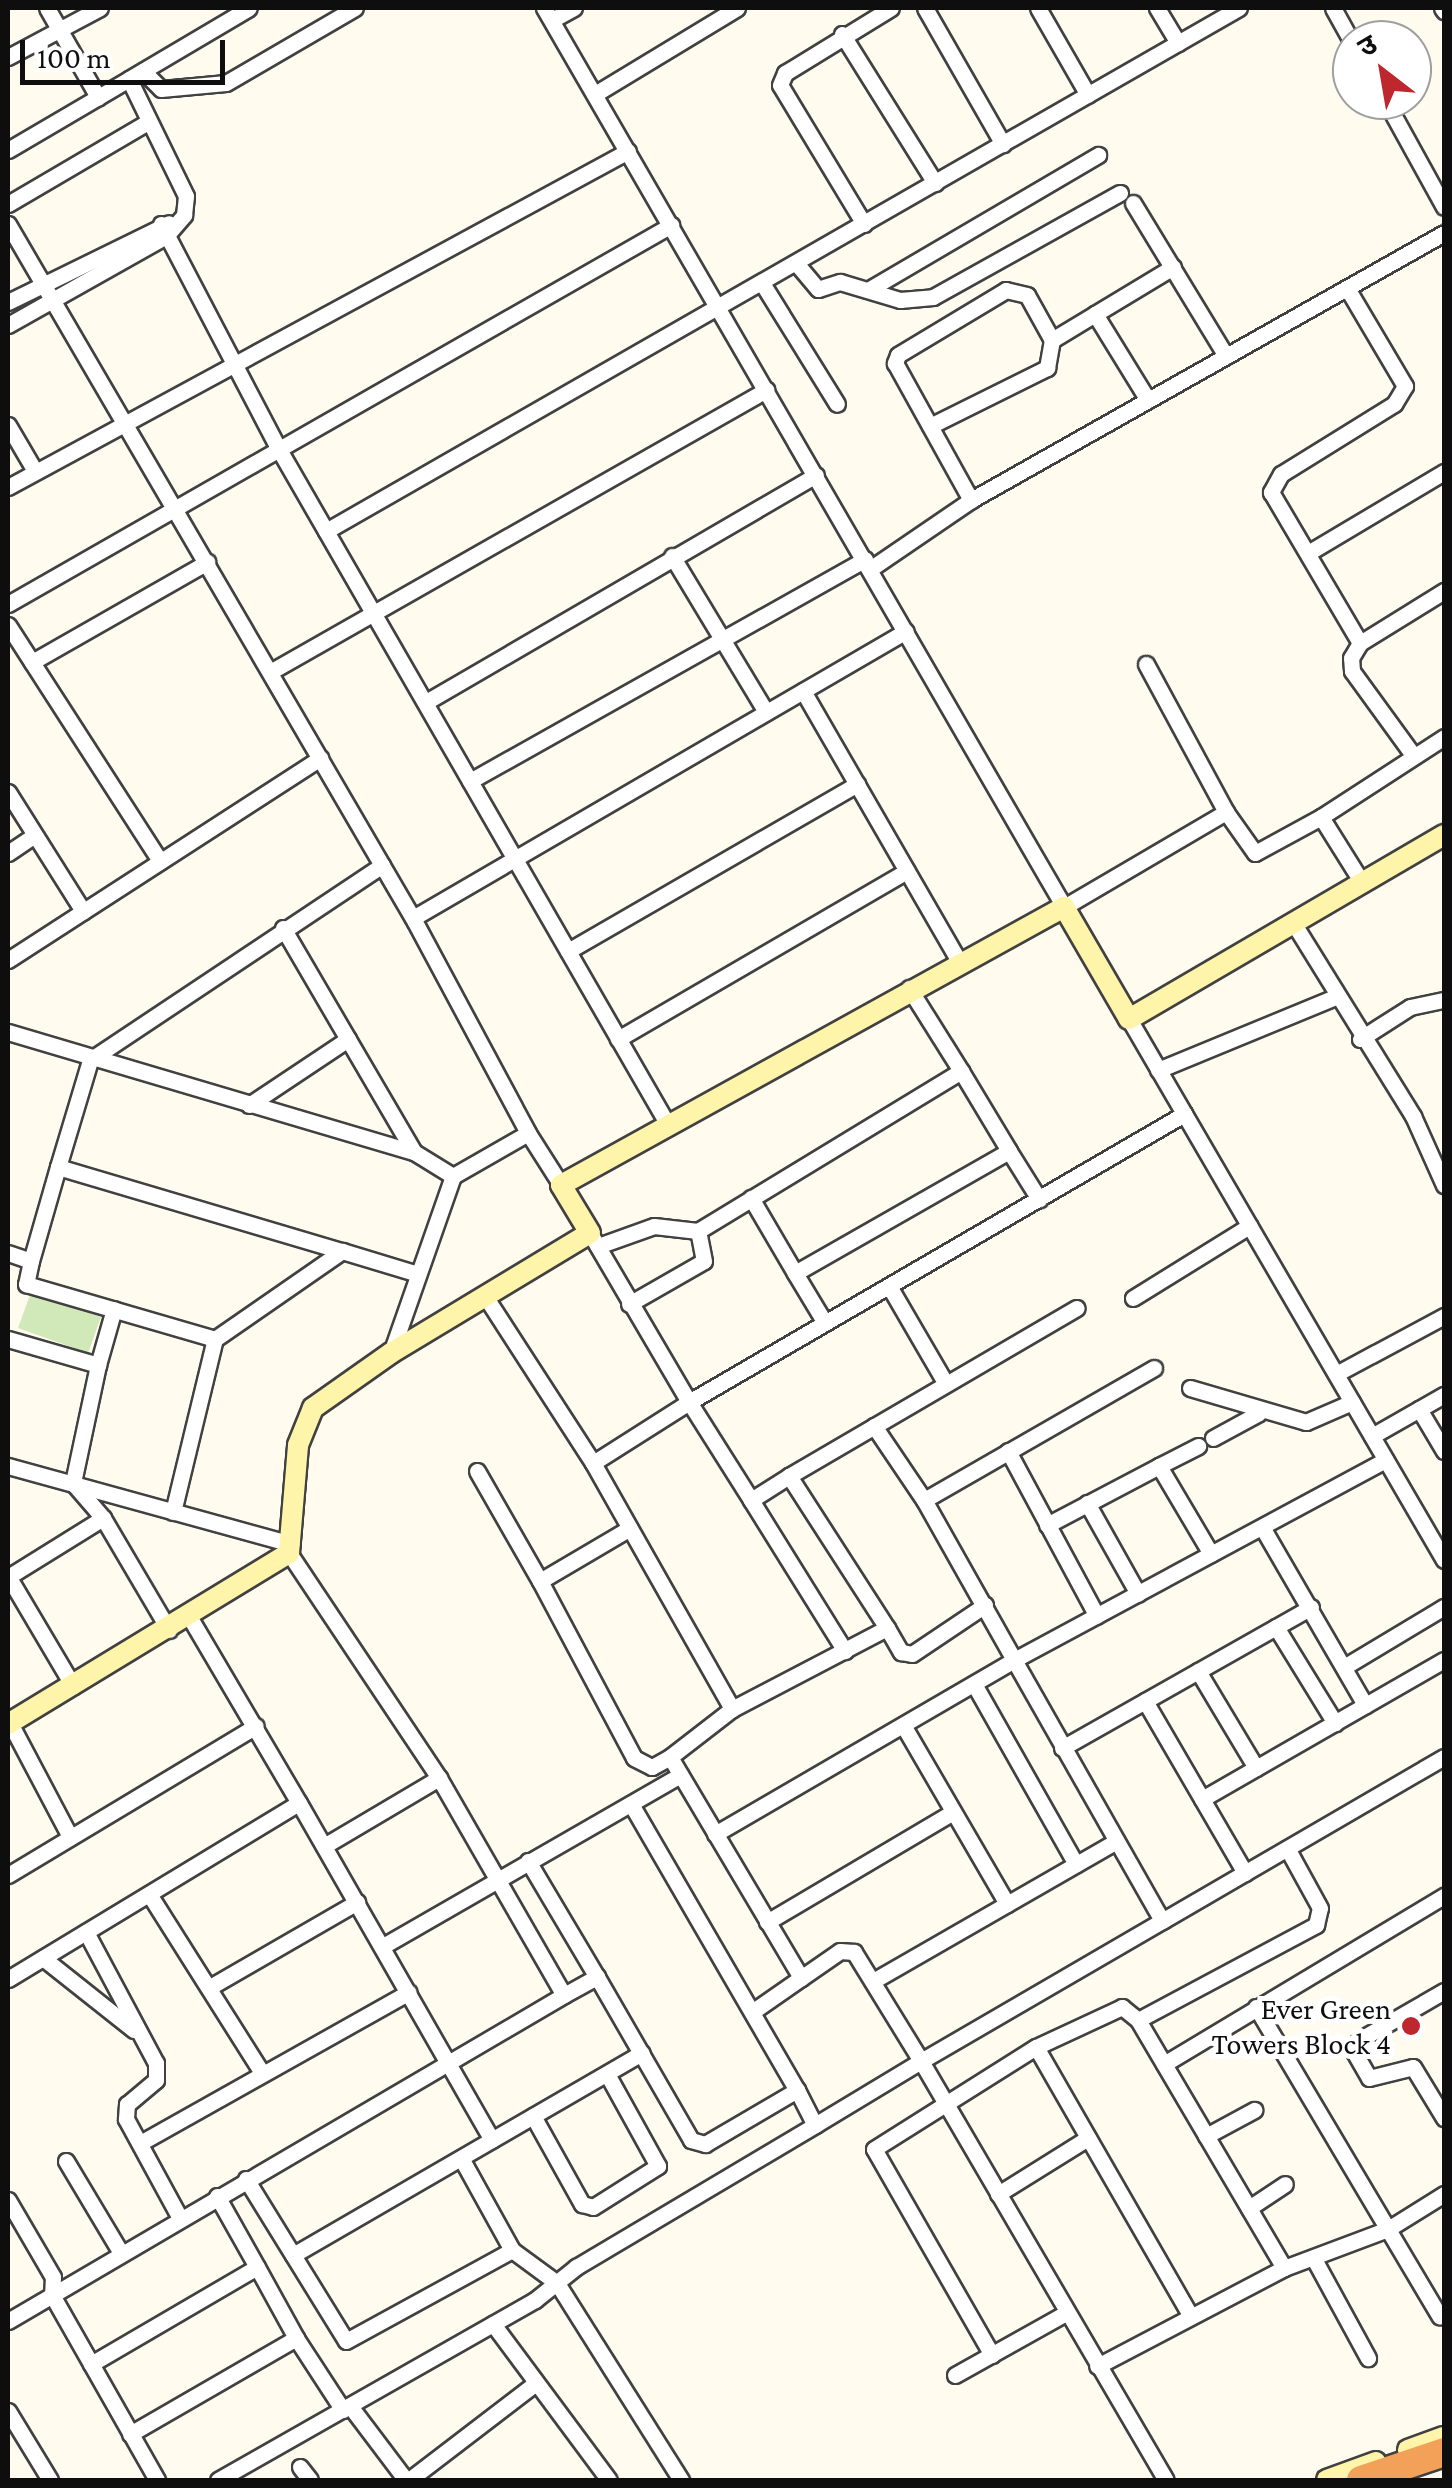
<!DOCTYPE html>
<meta charset="utf-8">
<style>
body{margin:0}
#map{position:relative;width:1452px;height:2488px;overflow:hidden;background:#fffcef;font-family:"Crimson Pro","Noto Sans Devanagari",serif}
div>[style]{position:absolute}
[style*='--x']{left:calc(var(--x)*1px);top:calc(var(--y)*1px);width:calc(var(--w)*1px);rotate:calc(var(--a)*1deg)}
.green>*{inset:0;background:#d1e9b9}
.roads{filter:drop-shadow(2px 0 #414141) drop-shadow(-2px 0 #414141) drop-shadow(0 2px #414141) drop-shadow(0 -2px #414141)}
.street>*{height:15px;margin:-7.5px;padding:0 7.5px;transform-origin:7.5px;border-radius:7.5px;background:#fff}
.secondary>*{height:20px;margin:-10px;padding:0 10px;transform-origin:10px;border-radius:10px;background:#fef5ab}
.highway>*{height:28px;margin:-14px;padding:0 14px;transform-origin:14px;border-radius:14px;background:#f3a159}
.dots>*{width:28px;height:28px;translate:-50% -50%;box-sizing:border-box;border:5px solid #fff;border-radius:50%}
span{translate:-50% -50%;white-space:nowrap;text-align:center;line-height:1.15;-webkit-text-stroke:10px #fff;paint-order:stroke}
.poi-label{font-size:30px;color:#0e0e0e}
.right{translate:-100% -50%;text-align:right}
.frame{position:absolute;inset:0;border:10px solid #0e0e0e;pointer-events:none}
.north{position:absolute;left:1332px;top:20px;width:100px;height:100px;box-sizing:border-box;background:#fff;border:2px solid #9f9f9f;border-radius:50%;rotate:329deg;font-size:28px;font-weight:700;line-height:40px;text-align:center;color:#0e0e0e}
.north::after{content:'';display:block;margin:auto;width:35px;height:45px;background:#bd272d;clip-path:polygon(50% 0,100% 100%,50% 72%,0 100%)}
.scale{position:absolute;left:20px;top:40px;width:205px;height:45px;box-sizing:border-box;border:5px solid #0e0e0e;border-top:0;padding-left:12px;font-size:30px;line-height:35px;white-space:nowrap;color:#0e0e0e;-webkit-text-stroke:8px #fff;paint-order:stroke}
</style>
<div id="map">
<div class="green">
<i style="clip-path:polygon(31px 1292px,101px 1317px,88px 1353px,18px 1328px)"></i>
</div>
<div class="roads">
<div class="street">
<i style="--x:47;--y:8;--w:103;--a:60.2"></i>
<i style="--x:544;--y:8;--w:1039;--a:59.95"></i>
<i style="--x:1064;--y:907;--w:188;--a:-30.4"></i>
<i style="--x:1226;--y:812;--w:50;--a:54.7"></i>
<i style="--x:1255;--y:853;--w:75;--a:-28.6"></i>
<i style="--x:1321;--y:817;--w:79;--a:57.9"></i>
<i style="--x:925;--y:8;--w:157;--a:60.2"></i>
<i style="--x:1038;--y:8;--w:100;--a:60.1"></i>
<i style="--x:1157;--y:8;--w:41;--a:59"></i>
<i style="--x:1333;--y:8;--w:39;--a:61"></i>
<i style="--x:1442;--y:8;--w:4;--a:56"></i>
<i style="--x:552;--y:20;--w:25;--a:-29"></i>
<i style="--x:842;--y:34;--w:176;--a:58"></i>
<i style="--x:8;--y:57;--w:104;--a:-28"></i>
<i style="--x:143;--y:71;--w:25;--a:45"></i>
<i style="--x:161;--y:89;--w:65;--a:-5.3"></i>
<i style="--x:226;--y:83;--w:149;--a:-30.2"></i>
<i style="--x:595;--y:94;--w:166;--a:-31.2"></i>
<i style="--x:1385;--y:100;--w:122;--a:61.1"></i>
<i style="--x:8;--y:150;--w:140;--a:-30.4"></i>
<i style="--x:1133;--y:203;--w:179;--a:58.7"></i>
<i style="--x:8;--y:204;--w:162;--a:-30.4"></i>
<i style="--x:8;--y:224;--w:808;--a:59.75"></i>
<i style="--x:415;--y:922;--w:239;--a:61.8"></i>
<i style="--x:161;--y:224;--w:250;--a:62.4"></i>
<i style="--x:277;--y:446;--w:784;--a:60.06"></i>
<i style="--x:864;--y:224;--w:162;--a:-121.1"></i>
<i style="--x:780;--y:85;--w:13;--a:-67"></i>
<i style="--x:785;--y:73;--w:124;--a:-31.5"></i>
<i style="--x:796;--y:263;--w:34;--a:50"></i>
<i style="--x:818;--y:289;--w:23;--a:-18"></i>
<i style="--x:840;--y:282;--w:63;--a:16.7"></i>
<i style="--x:900;--y:300;--w:33;--a:-5"></i>
<i style="--x:933;--y:297;--w:214;--a:-29.1"></i>
<i style="--x:762;--y:283;--w:142;--a:58.2"></i>
<i style="--x:1347;--y:288;--w:114;--a:59.4"></i>
<i style="--x:1405;--y:386;--w:21;--a:121"></i>
<i style="--x:1394;--y:404;--w:133;--a:148.2"></i>
<i style="--x:1281;--y:474;--w:21;--a:119"></i>
<i style="--x:1271;--y:492;--w:175;--a:59.5"></i>
<i style="--x:868;--y:290;--w:267;--a:-30.4"></i>
<i style="--x:8;--y:302;--w:179;--a:-26.1"></i>
<i style="--x:1095;--y:314;--w:91;--a:-31.1"></i>
<i style="--x:8;--y:325;--w:181;--a:-29.4"></i>
<i style="--x:166;--y:236;--w:28;--a:-49"></i>
<i style="--x:184;--y:215;--w:19;--a:-84"></i>
<i style="--x:186;--y:196;--w:130;--a:-116"></i>
<i style="--x:129;--y:79;--w:139;--a:-30.6"></i>
<i style="--x:1052;--y:340;--w:50;--a:-31.2"></i>
<i style="--x:1095;--y:314;--w:101;--a:58.4"></i>
<i style="--x:8;--y:425;--w:53;--a:59.6"></i>
<i style="--x:930;--y:426;--w:131;--a:-26.4"></i>
<i style="--x:1047;--y:368;--w:28;--a:-80"></i>
<i style="--x:1052;--y:340;--w:51;--a:-119.1"></i>
<i style="--x:1027;--y:295;--w:22;--a:-167"></i>
<i style="--x:1006;--y:290;--w:126;--a:149"></i>
<i style="--x:898;--y:355;--w:9;--a:111"></i>
<i style="--x:895;--y:363;--w:157;--a:61"></i>
<i style="--x:8;--y:487;--w:705;--a:-28.45"></i>
<i style="--x:326;--y:531;--w:1052;--a:-29.81"></i>
<i style="--x:1308;--y:553;--w:158;--a:-30.8"></i>
<i style="--x:672;--y:556;--w:182;--a:58.9"></i>
<i style="--x:870;--y:569;--w:122;--a:-34.3"></i>
<i style="--x:971;--y:500;--w:543;--a:-29.44"></i>
<i style="--x:8;--y:604;--w:764;--a:-29.75"></i>
<i style="--x:8;--y:625;--w:281;--a:57.2"></i>
<i style="--x:32;--y:662;--w:202;--a:-29.7"></i>
<i style="--x:1146;--y:664;--w:168;--a:61.6"></i>
<i style="--x:270;--y:672;--w:571;--a:-29.62"></i>
<i style="--x:803;--y:691;--w:310;--a:60"></i>
<i style="--x:426;--y:702;--w:451;--a:-30.2"></i>
<i style="--x:1413;--y:755;--w:104;--a:-126"></i>
<i style="--x:1352;--y:671;--w:13;--a:-94"></i>
<i style="--x:1351;--y:658;--w:17;--a:-59"></i>
<i style="--x:1360;--y:643;--w:99;--a:-31.8"></i>
<i style="--x:470;--y:781;--w:453;--a:-29.3"></i>
<i style="--x:8;--y:792;--w:141;--a:57.8"></i>
<i style="--x:1321;--y:817;--w:147;--a:-33"></i>
<i style="--x:8;--y:853;--w:32;--a:-34"></i>
<i style="--x:413;--y:918;--w:570;--a:-30.21"></i>
<i style="--x:1294;--y:924;--w:226;--a:58.2"></i>
<i style="--x:1413;--y:1116;--w:76;--a:65.8"></i>
<i style="--x:283;--y:928;--w:259;--a:59.7"></i>
<i style="--x:568;--y:951;--w:334;--a:-30"></i>
<i style="--x:8;--y:960;--w:372;--a:-32.9"></i>
<i style="--x:909;--y:988;--w:98;--a:57.9"></i>
<i style="--x:1129;--y:1019;--w:626;--a:59.79"></i>
<i style="--x:8;--y:1032;--w:423;--a:16.5"></i>
<i style="--x:414;--y:1152;--w:46;--a:31.6"></i>
<i style="--x:618;--y:1039;--w:334;--a:-30.2"></i>
<i style="--x:1360;--y:1039;--w:59;--a:-32.6"></i>
<i style="--x:1410;--y:1007;--w:35;--a:-12"></i>
<i style="--x:1158;--y:1070;--w:191;--a:-22.4"></i>
<i style="--x:249;--y:1105;--w:119;--a:-33.7"></i>
<i style="--x:1009;--y:1151;--w:57;--a:58"></i>
<i style="--x:58;--y:1167;--w:112;--a:-73.3"></i>
<i style="--x:90;--y:1060;--w:351;--a:-33.7"></i>
<i style="--x:751;--y:1198;--w:87;--a:59.6"></i>
<i style="--x:598;--y:1246;--w:59;--a:-19.7"></i>
<i style="--x:654;--y:1226;--w:44;--a:6.5"></i>
<i style="--x:8;--y:1253;--w:24;--a:19"></i>
<i style="--x:31;--y:1261;--w:24;--a:102"></i>
<i style="--x:26;--y:1284;--w:197;--a:16.2"></i>
<i style="--x:215;--y:1339;--w:155;--a:-34.7"></i>
<i style="--x:342;--y:1251;--w:79;--a:16.8"></i>
<i style="--x:31;--y:1261;--w:98;--a:-74"></i>
<i style="--x:58;--y:1167;--w:296;--a:16.5"></i>
<i style="--x:889;--y:1286;--w:113;--a:59.8"></i>
<i style="--x:485;--y:1296;--w:199;--a:57.1"></i>
<i style="--x:593;--y:1463;--w:114;--a:-32.4"></i>
<i style="--x:689;--y:1402;--w:196;--a:-120.4"></i>
<i style="--x:1133;--y:1298;--w:137;--a:-31.8"></i>
<i style="--x:629;--y:1304;--w:86;--a:-29.8"></i>
<i style="--x:704;--y:1261;--w:31;--a:-101"></i>
<i style="--x:698;--y:1231;--w:308;--a:-31.3"></i>
<i style="--x:961;--y:1071;--w:93;--a:59"></i>
<i style="--x:1009;--y:1151;--w:246;--a:150.3"></i>
<i style="--x:795;--y:1273;--w:58;--a:59"></i>
<i style="--x:8;--y:1339;--w:94;--a:16.1"></i>
<i style="--x:98;--y:1365;--w:58;--a:-74.1"></i>
<i style="--x:391;--y:1353;--w:188;--a:-70.7"></i>
<i style="--x:453;--y:1176;--w:86;--a:-29.8"></i>
<i style="--x:528;--y:1133;--w:62;--a:57.6"></i>
<i style="--x:98;--y:1365;--w:121;--a:102"></i>
<i style="--x:73;--y:1483;--w:46;--a:49.4"></i>
<i style="--x:103;--y:1518;--w:130;--a:59.5"></i>
<i style="--x:1154;--y:1368;--w:265;--a:150.1"></i>
<i style="--x:924;--y:1500;--w:184;--a:60.6"></i>
<i style="--x:1014;--y:1660;--w:422;--a:-28.3"></i>
<i style="--x:1336;--y:1374;--w:123;--a:-28.2"></i>
<i style="--x:1190;--y:1388;--w:121;--a:16.3"></i>
<i style="--x:1306;--y:1422;--w:50;--a:-23.5"></i>
<i style="--x:1419;--y:1409;--w:49;--a:59.2"></i>
<i style="--x:874;--y:1426;--w:89;--a:56"></i>
<i style="--x:1372;--y:1436;--w:83;--a:-29.7"></i>
<i style="--x:1213;--y:1438;--w:52;--a:-28.5"></i>
<i style="--x:1008;--y:1451;--w:187;--a:61.7"></i>
<i style="--x:593;--y:1463;--w:283;--a:60.5"></i>
<i style="--x:732;--y:1709;--w:78;--a:142.3"></i>
<i style="--x:670;--y:1757;--w:257;--a:59.3"></i>
<i style="--x:801;--y:1978;--w:47;--a:-34.7"></i>
<i style="--x:840;--y:1951;--w:14;--a:4"></i>
<i style="--x:854;--y:1952;--w:128;--a:58.4"></i>
<i style="--x:921;--y:2061;--w:605;--a:-30.17"></i>
<i style="--x:8;--y:1466;--w:294;--a:15.4"></i>
<i style="--x:1159;--y:1466;--w:44;--a:-27.1"></i>
<i style="--x:477;--y:1471;--w:127;--a:60.2"></i>
<i style="--x:540;--y:1581;--w:104;--a:-30.5"></i>
<i style="--x:789;--y:1476;--w:333;--a:-30.3"></i>
<i style="--x:751;--y:1500;--w:178;--a:58.1"></i>
<i style="--x:1087;--y:1503;--w:104;--a:60.7"></i>
<i style="--x:173;--y:1512;--w:178;--a:-76.4"></i>
<i style="--x:1047;--y:1525;--w:127;--a:-27.8"></i>
<i style="--x:1159;--y:1466;--w:102;--a:59.4"></i>
<i style="--x:1262;--y:1527;--w:206;--a:59.9"></i>
<i style="--x:289;--y:1553;--w:270;--a:56.3"></i>
<i style="--x:439;--y:1778;--w:250;--a:60.1"></i>
<i style="--x:564;--y:1995;--w:38;--a:-29"></i>
<i style="--x:597;--y:1977;--w:188;--a:60"></i>
<i style="--x:691;--y:2140;--w:15;--a:16"></i>
<i style="--x:705;--y:2144;--w:107;--a:-30.4"></i>
<i style="--x:797;--y:2090;--w:39;--a:63"></i>
<i style="--x:815;--y:2125;--w:124;--a:-31.1"></i>
<i style="--x:921;--y:2061;--w:485;--a:59.7"></i>
<i style="--x:8;--y:1576;--w:128;--a:59.4"></i>
<i style="--x:8;--y:1577;--w:112;--a:-31.8"></i>
<i style="--x:540;--y:1581;--w:200;--a:62"></i>
<i style="--x:634;--y:1758;--w:20;--a:27"></i>
<i style="--x:652;--y:1767;--w:21;--a:-29"></i>
<i style="--x:1276;--y:1627;--w:113;--a:58.4"></i>
<i style="--x:887;--y:1628;--w:28;--a:60"></i>
<i style="--x:901;--y:1652;--w:11;--a:10"></i>
<i style="--x:912;--y:1654;--w:88;--a:-33.9"></i>
<i style="--x:1344;--y:1667;--w:117;--a:-31"></i>
<i style="--x:1198;--y:1671;--w:113;--a:59.1"></i>
<i style="--x:974;--y:1684;--w:207;--a:60.5"></i>
<i style="--x:1145;--y:1701;--w:199;--a:59.8"></i>
<i style="--x:732;--y:1709;--w:175;--a:-27.6"></i>
<i style="--x:887;--y:1628;--w:181;--a:-122.8"></i>
<i style="--x:789;--y:1476;--w:45;--a:147.7"></i>
<i style="--x:751;--y:1500;--w:116;--a:-122.3"></i>
<i style="--x:689;--y:1402;--w:573;--a:-30.19"></i>
<i style="--x:10;--y:1723;--w:129;--a:62.2"></i>
<i style="--x:903;--y:1725;--w:207;--a:59.8"></i>
<i style="--x:1062;--y:1748;--w:286;--a:-29.5"></i>
<i style="--x:1202;--y:1799;--w:279;--a:-29.9"></i>
<i style="--x:299;--y:1803;--w:388;--a:60.2"></i>
<i style="--x:631;--y:1804;--w:331;--a:59.9"></i>
<i style="--x:715;--y:1834;--w:346;--a:-30.2"></i>
<i style="--x:1014;--y:1660;--w:300;--a:60.4"></i>
<i style="--x:324;--y:1846;--w:134;--a:-30.6"></i>
<i style="--x:528;--y:1861;--w:135;--a:59.3"></i>
<i style="--x:8;--y:1875;--w:289;--a:-31"></i>
<i style="--x:149;--y:1894;--w:212;--a:57.7"></i>
<i style="--x:767;--y:1922;--w:216;--a:-30.6"></i>
<i style="--x:86;--y:1932;--w:149;--a:61.9"></i>
<i style="--x:156;--y:2063;--w:17;--a:90"></i>
<i style="--x:156;--y:2080;--w:38;--a:140"></i>
<i style="--x:127;--y:2104;--w:15;--a:94"></i>
<i style="--x:126;--y:2119;--w:113;--a:61.4"></i>
<i style="--x:383;--y:1946;--w:343;--a:-29.9"></i>
<i style="--x:43;--y:1958;--w:116;--a:38.4"></i>
<i style="--x:8;--y:1979;--w:340;--a:-31.2"></i>
<i style="--x:299;--y:1803;--w:215;--a:-120.5"></i>
<i style="--x:873;--y:1981;--w:279;--a:-29.9"></i>
<i style="--x:210;--y:1987;--w:170;--a:-30"></i>
<i style="--x:1444;--y:1991;--w:98;--a:150"></i>
<i style="--x:1359;--y:2040;--w:12;--a:121"></i>
<i style="--x:1353;--y:2050;--w:32;--a:60"></i>
<i style="--x:1369;--y:2078;--w:45;--a:-14"></i>
<i style="--x:1413;--y:2067;--w:60;--a:58.7"></i>
<i style="--x:1256;--y:2007;--w:360;--a:59.3"></i>
<i style="--x:752;--y:2012;--w:60;--a:-34.8"></i>
<i style="--x:1138;--y:2020;--w:202;--a:-28.1"></i>
<i style="--x:1316;--y:1925;--w:17;--a:-77"></i>
<i style="--x:1320;--y:1908;--w:68;--a:-118.8"></i>
<i style="--x:1036;--y:2047;--w:309;--a:60.1"></i>
<i style="--x:1164;--y:2064;--w:327;--a:-31"></i>
<i style="--x:533;--y:2116;--w:101;--a:60.9"></i>
<i style="--x:582;--y:2204;--w:11;--a:15"></i>
<i style="--x:593;--y:2207;--w:77;--a:-32.2"></i>
<i style="--x:658;--y:2166;--w:105;--a:-119"></i>
<i style="--x:1206;--y:2136;--w:55;--a:-28.4"></i>
<i style="--x:140;--y:2143;--w:308;--a:-29.3"></i>
<i style="--x:66;--y:2161;--w:107;--a:59.1"></i>
<i style="--x:246;--y:2179;--w:190;--a:58.3"></i>
<i style="--x:346;--y:2341;--w:189;--a:-28.7"></i>
<i style="--x:512;--y:2250;--w:105;--a:-119"></i>
<i style="--x:998;--y:2194;--w:106;--a:-31.9"></i>
<i style="--x:217;--y:2196;--w:81;--a:60.6"></i>
<i style="--x:8;--y:2200;--w:89;--a:59.7"></i>
<i style="--x:53;--y:2277;--w:18;--a:93"></i>
<i style="--x:52;--y:2295;--w:213;--a:60.4"></i>
<i style="--x:1249;--y:2208;--w:43;--a:-33.7"></i>
<i style="--x:512;--y:2250;--w:56;--a:36.3"></i>
<i style="--x:557;--y:2283;--w:233;--a:57.8"></i>
<i style="--x:293;--y:2255;--w:403;--a:-30.1"></i>
<i style="--x:1314;--y:2259;--w:113;--a:61.4"></i>
<i style="--x:1284;--y:2268;--w:111;--a:-20.6"></i>
<i style="--x:1388;--y:2229;--w:66;--a:-32"></i>
<i style="--x:8;--y:2321;--w:645;--a:-30.38"></i>
<i style="--x:493;--y:2324;--w:194;--a:53.4"></i>
<i style="--x:992;--y:2355;--w:237;--a:-119.8"></i>
<i style="--x:874;--y:2149;--w:191;--a:-32.2"></i>
<i style="--x:1036;--y:2047;--w:95;--a:-24.9"></i>
<i style="--x:1122;--y:2007;--w:21;--a:39"></i>
<i style="--x:1138;--y:2020;--w:288;--a:59.5"></i>
<i style="--x:1284;--y:2268;--w:211;--a:152.3"></i>
<i style="--x:91;--y:2364;--w:192;--a:-30.3"></i>
<i style="--x:257;--y:2267;--w:81;--a:61.2"></i>
<i style="--x:955;--y:2375;--w:127;--a:-29.2"></i>
<i style="--x:350;--y:2406;--w:93;--a:52.9"></i>
<i style="--x:8;--y:2411;--w:81;--a:58.7"></i>
<i style="--x:130;--y:2434;--w:192;--a:-30"></i>
<i style="--x:296;--y:2338;--w:86;--a:56.9"></i>
<i style="--x:300;--y:2467;--w:16;--a:52"></i>
<i style="--x:218;--y:2480;--w:365;--a:-29.6"></i>
<i style="--x:535;--y:2300;--w:53;--a:-38.8"></i>
<i style="--x:576;--y:2267;--w:278;--a:-30.7"></i>
<i style="--x:409;--y:2480;--w:160;--a:-37.4"></i>
</div>
<div class="secondary">
<i style="--x:8;--y:1724;--w:329;--a:-31.3"></i>
<i style="--x:289;--y:1553;--w:108;--a:-85.2"></i>
<i style="--x:298;--y:1445;--w:40;--a:-68"></i>
<i style="--x:313;--y:1408;--w:95;--a:-35.2"></i>
<i style="--x:391;--y:1353;--w:232;--a:-31.1"></i>
<i style="--x:590;--y:1233;--w:56;--a:-121.1"></i>
<i style="--x:561;--y:1185;--w:575;--a:-28.93"></i>
<i style="--x:1064;--y:907;--w:129;--a:59.9"></i>
<i style="--x:1129;--y:1019;--w:365;--a:-30.3"></i>
<i style="--x:1408;--y:2450;--w:38;--a:-20"></i>
<i style="--x:1327;--y:2480;--w:52;--a:-20.2"></i>
</div>
<div class="highway">
<i style="--x:1361;--y:2480;--w:88;--a:-18.6"></i>
</div>
</div>
<div class="dots">
<i style="left:1411px;top:2026px;background:#bd272d"></i>
</div>
<div class="poi-label">
<span class="right" style="left:1391px;top:2026px">Ever Green<br>Towers Block 4</span>
</div>
<div class="frame"></div>
<div class="north">उ</div>
<div class="scale">100 m</div>
</div>
